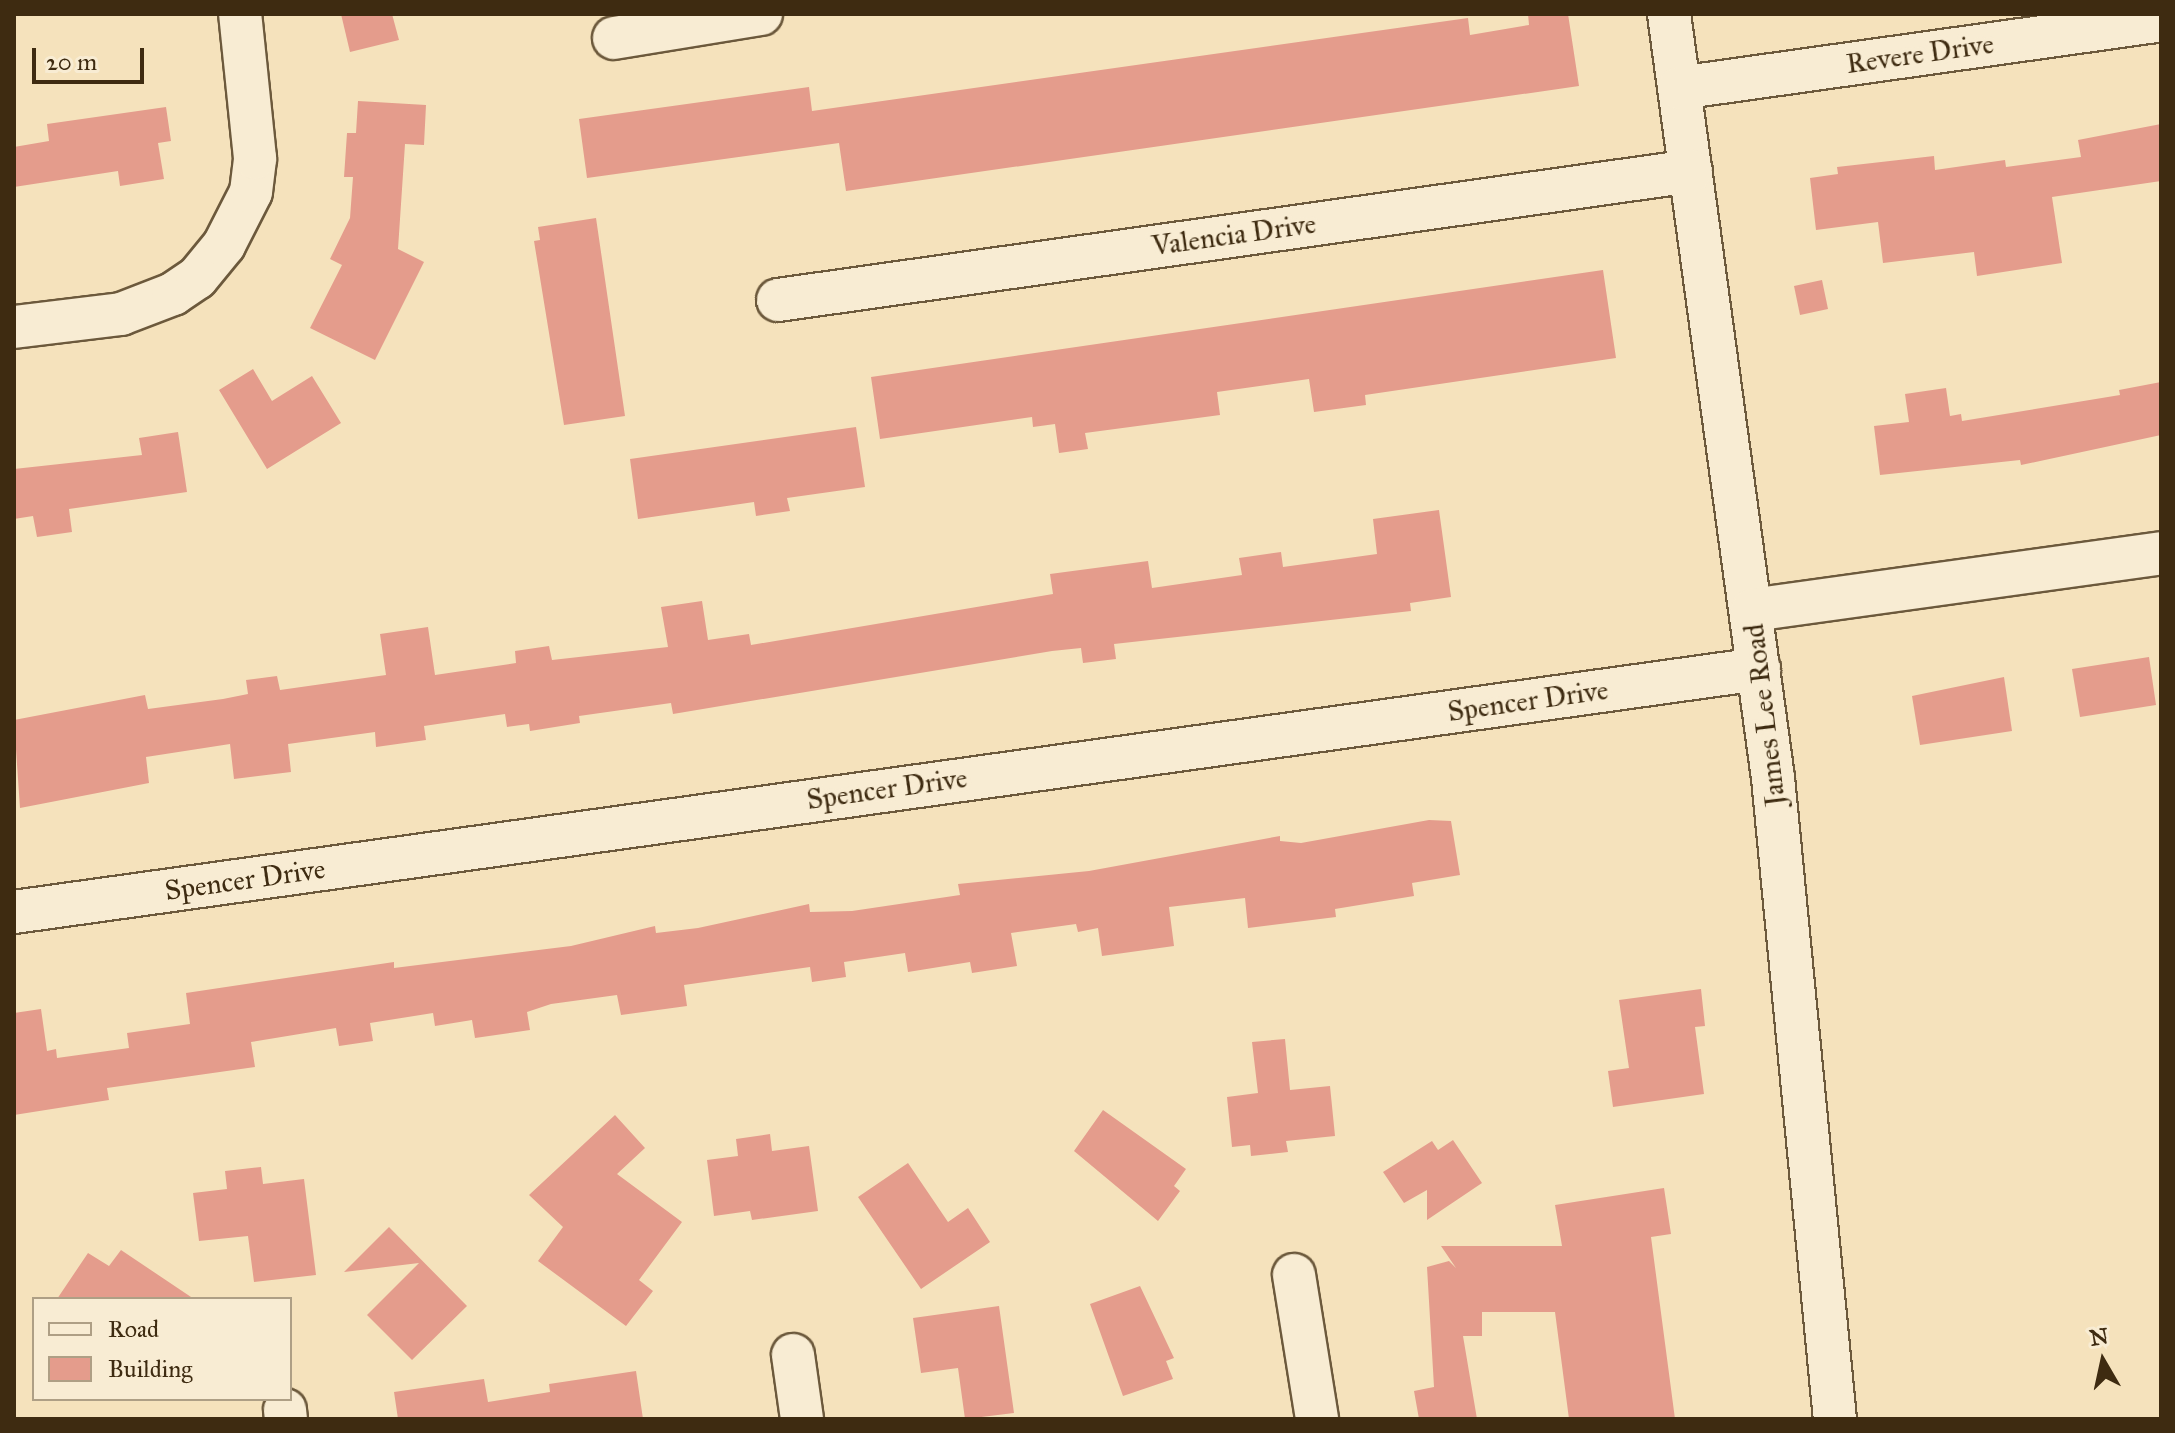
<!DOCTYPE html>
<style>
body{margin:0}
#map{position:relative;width:2175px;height:1433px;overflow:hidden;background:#f5e2bc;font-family:"IM FELL Great Primer",serif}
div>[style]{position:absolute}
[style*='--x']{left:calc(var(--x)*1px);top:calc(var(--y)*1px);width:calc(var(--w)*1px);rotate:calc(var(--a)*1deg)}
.building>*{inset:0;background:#e49c8c}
.roads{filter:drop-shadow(2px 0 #6c593c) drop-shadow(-2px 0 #6c593c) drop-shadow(0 2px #6c593c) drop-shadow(0 -2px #6c593c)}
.minor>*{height:42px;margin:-21px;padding:0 21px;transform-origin:21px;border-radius:21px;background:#f8ecd3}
span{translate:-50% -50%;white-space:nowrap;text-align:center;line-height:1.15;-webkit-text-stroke:8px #f8ecd3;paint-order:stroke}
.street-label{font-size:28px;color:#3e2b11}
.frame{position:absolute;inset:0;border:16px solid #3e2b11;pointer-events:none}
.legend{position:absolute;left:32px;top:1297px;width:260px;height:104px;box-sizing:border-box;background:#f8ecd3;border:2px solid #ae9f85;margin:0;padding:10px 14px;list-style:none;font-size:24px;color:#3e2b11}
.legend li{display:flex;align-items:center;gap:16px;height:40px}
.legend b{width:40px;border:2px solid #ae9f85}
.north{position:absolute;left:2063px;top:1321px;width:80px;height:80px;-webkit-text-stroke:6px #f8ecd3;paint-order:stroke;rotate:351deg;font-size:22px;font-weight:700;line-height:32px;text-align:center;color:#3e2b11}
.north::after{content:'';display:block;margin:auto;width:28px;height:36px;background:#3e2b11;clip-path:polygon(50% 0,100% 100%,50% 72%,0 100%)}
.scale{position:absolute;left:32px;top:48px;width:112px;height:36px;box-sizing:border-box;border:4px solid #3e2b11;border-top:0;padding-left:10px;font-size:24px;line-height:28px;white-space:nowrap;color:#3e2b11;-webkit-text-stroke:6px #f8ecd3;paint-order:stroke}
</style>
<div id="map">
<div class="building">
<i style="clip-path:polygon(341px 14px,392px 14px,399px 40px,350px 52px)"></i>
<i style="clip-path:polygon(1528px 14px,1568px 14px,1579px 86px,846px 191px,839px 143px,587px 178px,579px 119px,809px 87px,812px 111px,1468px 18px,1470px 35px,1529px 25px)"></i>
<i style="clip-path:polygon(358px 101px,426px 105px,424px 145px,405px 144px,398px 249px,424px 262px,375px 360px,310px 328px,342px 265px,330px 259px,350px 218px,353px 177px,344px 177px,347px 133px,356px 133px)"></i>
<i style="clip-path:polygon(166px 107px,171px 141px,158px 143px,164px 179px,120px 186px,118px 171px,14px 187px,14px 147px,49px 141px,47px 124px)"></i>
<i style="clip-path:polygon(2161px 124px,2161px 181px,2052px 197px,2062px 263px,1977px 276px,1974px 252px,1883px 263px,1878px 222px,1816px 230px,1810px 178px,1838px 174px,1837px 167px,1934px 156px,1935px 170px,2005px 160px,2006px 167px,2081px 157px,2078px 140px)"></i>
<i style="clip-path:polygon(596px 218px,625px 416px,564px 425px,534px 241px,540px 240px,538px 227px)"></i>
<i style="clip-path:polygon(1603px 270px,1616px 358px,1365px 395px,1366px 405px,1314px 412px,1309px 379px,1217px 392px,1220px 415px,1085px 433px,1088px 449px,1059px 453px,1055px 424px,1033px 427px,1032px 417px,880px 439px,871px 377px)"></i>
<i style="clip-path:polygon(1822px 280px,1828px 309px,1800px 315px,1794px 286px)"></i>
<i style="clip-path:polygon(253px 369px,272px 401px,312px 376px,341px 423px,267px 469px,219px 390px)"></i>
<i style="clip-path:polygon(2161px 382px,2161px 435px,2021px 465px,2020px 460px,1880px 475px,1874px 426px,1909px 422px,1905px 394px,1946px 388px,1950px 416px,1961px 414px,1962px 421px,2120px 395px,2119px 390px)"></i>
<i style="clip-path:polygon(856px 427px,865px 487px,787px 498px,790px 511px,756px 516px,754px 502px,638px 519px,630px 459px)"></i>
<i style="clip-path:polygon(178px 432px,187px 492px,69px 509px,72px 532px,37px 537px,33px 516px,14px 519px,14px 469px,142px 455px,139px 438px)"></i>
<i style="clip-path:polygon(1439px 510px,1451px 597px,1410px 603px,1411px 611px,1114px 644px,1116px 659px,1083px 663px,1081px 648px,1052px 651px,673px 714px,671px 703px,579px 716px,580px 723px,530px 731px,529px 724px,507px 727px,505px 714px,424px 726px,426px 740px,376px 747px,375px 732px,288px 744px,291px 772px,234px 779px,230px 744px,146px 757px,149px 783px,20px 808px,14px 720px,145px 695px,148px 709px,223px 699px,248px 694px,246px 680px,277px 676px,280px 690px,386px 675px,380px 634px,428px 627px,435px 675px,516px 663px,515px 651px,549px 646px,552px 660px,668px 647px,661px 607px,702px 601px,708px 640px,749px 634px,751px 645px,1053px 594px,1050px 574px,1148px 561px,1152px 588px,1242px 575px,1239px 558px,1281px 552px,1283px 567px,1377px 554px,1373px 519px)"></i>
<i style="clip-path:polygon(2149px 657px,2156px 705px,2080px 717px,2072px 669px)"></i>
<i style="clip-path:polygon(2004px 677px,2012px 731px,1920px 745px,1912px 696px)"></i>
<i style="clip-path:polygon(1429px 820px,1451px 821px,1460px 875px,1412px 883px,1414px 896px,1335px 909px,1336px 917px,1248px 928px,1245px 898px,1169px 907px,1174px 946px,1102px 956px,1098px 928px,1078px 932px,1076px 924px,1011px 933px,1017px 966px,972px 973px,970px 962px,908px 972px,905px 953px,844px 962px,846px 977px,812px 982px,810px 967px,684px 985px,687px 1006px,621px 1015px,617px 995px,551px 1004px,527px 1012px,530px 1030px,475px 1038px,472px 1020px,435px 1026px,433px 1013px,370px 1023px,373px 1041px,339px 1046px,336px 1028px,251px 1042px,255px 1067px,107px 1088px,109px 1100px,14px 1115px,14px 1013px,41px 1009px,47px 1051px,56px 1049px,57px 1058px,129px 1048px,127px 1033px,190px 1024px,186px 993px,394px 962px,394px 968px,571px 946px,655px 926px,656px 933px,698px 928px,809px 904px,810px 912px,852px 911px,960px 895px,958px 884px,1089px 871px,1280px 836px,1280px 841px,1301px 843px)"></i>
<i style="clip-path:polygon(1701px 989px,1705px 1026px,1695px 1027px,1704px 1094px,1613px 1107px,1608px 1071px,1629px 1068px,1619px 1000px)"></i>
<i style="clip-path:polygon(1285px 1039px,1290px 1090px,1330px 1086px,1335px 1136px,1286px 1141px,1288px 1152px,1251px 1156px,1250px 1145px,1232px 1147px,1227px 1097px,1258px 1093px,1252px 1042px)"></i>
<i style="clip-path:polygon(1103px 1110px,1186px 1169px,1174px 1186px,1180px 1191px,1158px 1221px,1074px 1151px)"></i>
<i style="clip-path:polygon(615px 1115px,645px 1148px,617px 1174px,682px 1222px,639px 1280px,653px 1291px,626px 1326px,538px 1261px,563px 1227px,529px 1195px)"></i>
<i style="clip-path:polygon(770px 1134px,772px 1151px,809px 1146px,818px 1211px,752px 1220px,750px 1211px,714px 1216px,707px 1160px,738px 1156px,736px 1139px)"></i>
<i style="clip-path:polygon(1453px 1140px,1482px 1183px,1427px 1220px,1427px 1190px,1404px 1203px,1383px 1172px,1432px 1141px,1438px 1150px)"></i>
<i style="clip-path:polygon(908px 1163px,948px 1222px,968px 1208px,990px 1242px,921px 1289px,858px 1197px)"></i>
<i style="clip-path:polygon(261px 1167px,263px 1184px,304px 1179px,316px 1275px,254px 1282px,248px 1236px,199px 1241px,193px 1193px,227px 1189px,225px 1171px)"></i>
<i style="clip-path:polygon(1664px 1188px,1671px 1234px,1651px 1237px,1675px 1419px,1569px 1419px,1555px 1312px,1482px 1312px,1482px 1336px,1463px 1336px,1477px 1419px,1419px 1419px,1414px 1391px,1434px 1387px,1427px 1267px,1449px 1261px,1456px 1268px,1441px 1246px,1562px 1246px,1555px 1205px)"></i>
<i style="clip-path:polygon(389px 1227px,467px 1306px,412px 1360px,367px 1315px,419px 1263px,344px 1272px)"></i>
<i style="clip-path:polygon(121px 1250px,194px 1299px,57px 1299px,88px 1253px,109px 1266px)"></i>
<i style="clip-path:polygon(1140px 1286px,1174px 1358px,1166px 1361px,1173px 1379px,1123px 1396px,1090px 1304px)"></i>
<i style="clip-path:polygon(999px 1306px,1014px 1413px,965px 1419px,958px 1368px,921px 1373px,913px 1318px)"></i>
<i style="clip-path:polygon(636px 1371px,643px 1419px,398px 1419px,394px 1392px,484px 1379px,488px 1402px,550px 1392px,549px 1384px)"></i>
</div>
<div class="roads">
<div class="minor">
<i style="--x:1669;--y:14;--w:771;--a:82.25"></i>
<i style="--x:1773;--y:778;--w:644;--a:84.48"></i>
<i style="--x:614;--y:38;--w:149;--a:-9.3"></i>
<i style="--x:1679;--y:88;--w:487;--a:-8"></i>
<i style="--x:778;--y:300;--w:922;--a:-8.04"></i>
<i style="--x:14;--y:327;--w:108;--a:-6.9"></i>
<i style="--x:121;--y:314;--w:56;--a:-21"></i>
<i style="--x:173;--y:294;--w:29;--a:-34"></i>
<i style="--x:197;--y:278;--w:43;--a:-50.7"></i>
<i style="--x:224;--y:245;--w:59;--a:-63"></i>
<i style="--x:251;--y:192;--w:34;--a:-83"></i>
<i style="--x:255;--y:158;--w:145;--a:-95.9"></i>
<i style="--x:1752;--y:610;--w:413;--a:-7.9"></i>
<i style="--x:14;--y:912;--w:1762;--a:-7.93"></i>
<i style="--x:1294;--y:1275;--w:146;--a:80.9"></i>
<i style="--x:793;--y:1355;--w:65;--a:82"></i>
<i style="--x:285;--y:1410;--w:9;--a:84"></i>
</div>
</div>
<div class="street-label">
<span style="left:1920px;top:54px;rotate:-8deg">Revere Drive</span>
<span style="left:1234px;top:235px;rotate:-8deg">Valencia Drive</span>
<span style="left:1528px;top:701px;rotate:-8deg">Spencer Drive</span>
<span style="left:1765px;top:715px;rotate:-97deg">James Lee Road</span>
<span style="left:887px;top:789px;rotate:-8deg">Spencer Drive</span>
<span style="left:245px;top:880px;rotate:-8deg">Spencer Drive</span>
</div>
<div class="frame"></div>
<ul class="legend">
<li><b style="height:10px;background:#f8ecd3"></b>Road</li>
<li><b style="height:22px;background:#e49c8c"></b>Building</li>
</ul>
<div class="north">N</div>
<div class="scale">20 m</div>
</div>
